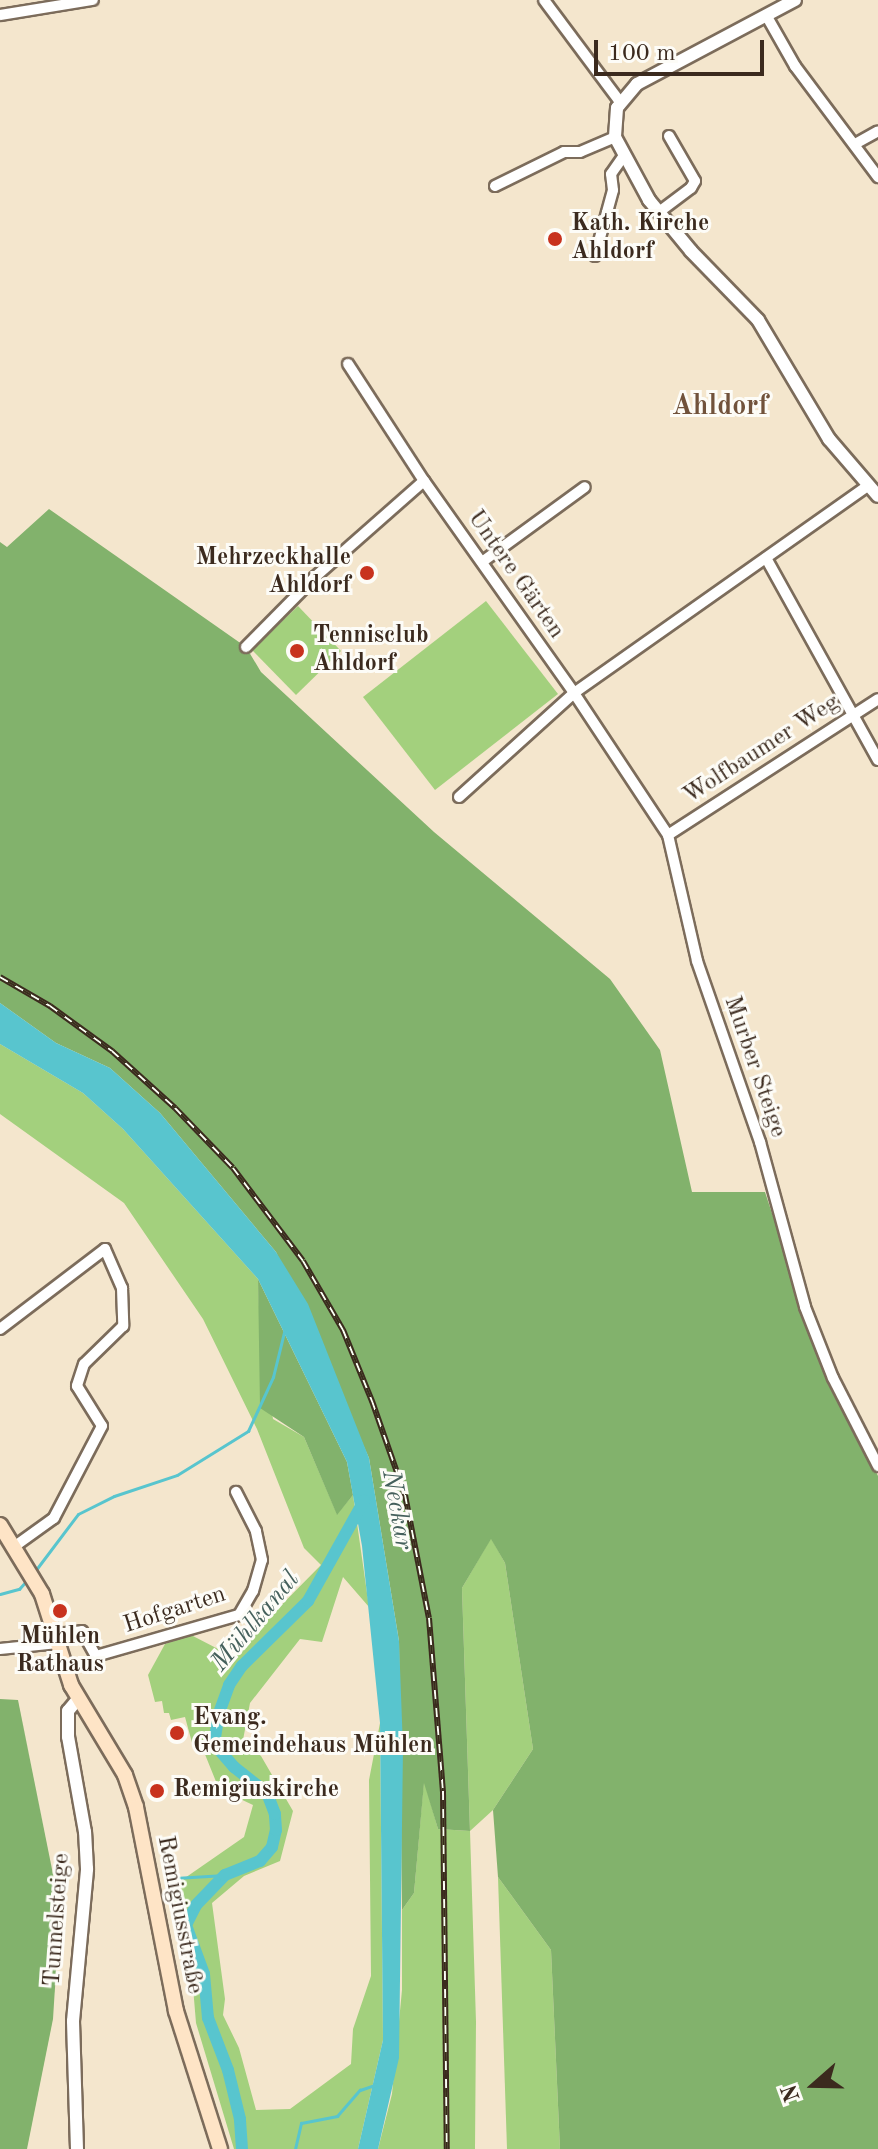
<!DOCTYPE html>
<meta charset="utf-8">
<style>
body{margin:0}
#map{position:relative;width:878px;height:2149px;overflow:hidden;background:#f4e6cd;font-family:"Old Standard TT",serif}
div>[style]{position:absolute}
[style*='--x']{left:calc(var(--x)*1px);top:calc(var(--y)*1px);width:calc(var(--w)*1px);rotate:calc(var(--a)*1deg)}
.green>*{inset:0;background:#a3d07d}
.forest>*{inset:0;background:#82b26c}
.water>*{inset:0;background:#58c5ce}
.stream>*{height:3px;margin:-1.5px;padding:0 1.5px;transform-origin:1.5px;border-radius:1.5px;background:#58c5ce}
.canal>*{height:12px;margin:-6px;padding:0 6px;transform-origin:6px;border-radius:6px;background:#58c5ce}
.roads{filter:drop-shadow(2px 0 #7c6c5b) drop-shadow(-2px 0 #7c6c5b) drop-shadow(0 2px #7c6c5b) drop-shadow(0 -2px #7c6c5b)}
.minor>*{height:10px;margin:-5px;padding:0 5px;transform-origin:5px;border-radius:5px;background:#fff}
.tertiary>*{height:12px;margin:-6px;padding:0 6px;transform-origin:6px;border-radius:6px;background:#fff}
.secondary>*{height:14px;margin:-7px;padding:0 7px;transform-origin:7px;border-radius:7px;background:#fee4c6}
.rail>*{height:6px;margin-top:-3px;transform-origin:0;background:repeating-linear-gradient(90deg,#fdfcf7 0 9px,#3b2a1e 0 18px);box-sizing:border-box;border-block:2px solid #3b2a1e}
.dots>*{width:22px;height:22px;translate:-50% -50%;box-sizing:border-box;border:4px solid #fdfcf7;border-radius:50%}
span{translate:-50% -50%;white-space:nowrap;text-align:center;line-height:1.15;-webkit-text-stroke:6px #fdfcf7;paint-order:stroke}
.poi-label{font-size:24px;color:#3b2a1e;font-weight:700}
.left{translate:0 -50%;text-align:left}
.right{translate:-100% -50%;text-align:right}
.street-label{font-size:24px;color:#3b2a1e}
.water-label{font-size:26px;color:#45605c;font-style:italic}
.quarter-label{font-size:28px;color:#71523b;font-weight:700}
.north{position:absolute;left:774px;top:2045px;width:80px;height:80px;-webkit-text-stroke:6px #fdfcf7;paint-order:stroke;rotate:250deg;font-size:22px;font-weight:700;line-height:32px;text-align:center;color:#3b2a1e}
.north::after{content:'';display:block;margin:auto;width:28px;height:36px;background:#3b2a1e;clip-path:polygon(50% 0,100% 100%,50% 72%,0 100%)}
.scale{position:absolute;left:594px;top:40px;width:170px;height:36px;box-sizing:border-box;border:4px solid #3b2a1e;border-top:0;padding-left:10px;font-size:24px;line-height:28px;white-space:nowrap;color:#3b2a1e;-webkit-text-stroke:6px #fdfcf7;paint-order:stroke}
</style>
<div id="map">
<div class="green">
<i style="clip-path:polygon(486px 601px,558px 694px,435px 790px,363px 697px)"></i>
<i style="clip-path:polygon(298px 606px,341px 651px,296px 695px,252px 650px)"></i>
<i style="clip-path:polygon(0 1044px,83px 1093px,123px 1129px,258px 1279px,260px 1335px,273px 1419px,304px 1437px,337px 1514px,353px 1495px,369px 1607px,343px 1577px,322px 1642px,300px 1639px,250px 1703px,243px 1740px,261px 1756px,293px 1811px,280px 1861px,244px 1876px,212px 1903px,225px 1999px,223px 2015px,239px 2048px,256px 2110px,290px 2109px,351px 2064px,353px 2029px,371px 1976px,369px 1780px,380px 1723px,383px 2040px,358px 2149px,234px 2149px,196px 2023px,190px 1951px,169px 1889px,244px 1837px,253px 1805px,219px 1789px,202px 1747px,194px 1750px,185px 1717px,171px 1720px,169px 1713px,164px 1713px,162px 1701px,155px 1702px,148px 1675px,165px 1644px,191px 1635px,222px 1651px,227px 1660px,321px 1565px,304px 1548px,257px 1429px,203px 1319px,124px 1203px,0 1114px)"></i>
<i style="clip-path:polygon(491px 1538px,505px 1563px,533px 1749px,493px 1810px,470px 1831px,476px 2022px,475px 2149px,378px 2149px,392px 2094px,402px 1990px,402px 1910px,414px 1893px,424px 1780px,438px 1829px,470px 1831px,462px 1588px)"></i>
<i style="clip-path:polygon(498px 1877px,551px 1950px,560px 2149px,507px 2149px)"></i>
</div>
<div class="forest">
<i style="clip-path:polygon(49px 509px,246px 647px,261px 672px,434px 832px,610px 979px,660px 1050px,692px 1192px,765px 1192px,819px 1356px,878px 1476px,878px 2149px,560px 2149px,551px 1950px,498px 1877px,493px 1810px,533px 1749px,505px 1563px,491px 1539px,462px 1588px,470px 1831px,438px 1829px,424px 1783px,414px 1893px,402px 1910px,399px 1641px,369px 1458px,276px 1252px,160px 1113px,110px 1068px,56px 1043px,0 1003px,0 542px,7px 547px)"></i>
<i style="clip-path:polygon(258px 1279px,347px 1462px,353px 1495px,337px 1515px,304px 1437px,260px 1408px)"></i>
<i style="clip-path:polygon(0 1699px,18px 1700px,60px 1909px,53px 2019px,27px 2149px,0 2149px)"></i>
</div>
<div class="water">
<i style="clip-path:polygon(0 1003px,56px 1043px,110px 1068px,160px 1113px,276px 1252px,308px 1304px,369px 1458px,399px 1641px,403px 1748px,399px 2058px,378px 2149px,358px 2149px,383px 2040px,380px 1723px,362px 1546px,347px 1462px,258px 1279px,123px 1129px,83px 1093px,0 1044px)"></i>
</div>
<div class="stream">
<i style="--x:35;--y:1571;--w:71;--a:-53"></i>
<i style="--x:78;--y:1514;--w:40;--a:-26.6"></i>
<i style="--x:114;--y:1496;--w:66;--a:-18.4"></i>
<i style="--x:177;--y:1475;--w:84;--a:-31.8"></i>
<i style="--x:248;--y:1431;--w:60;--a:-65.2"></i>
<i style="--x:273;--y:1377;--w:50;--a:-76.2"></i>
<i style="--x:0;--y:1594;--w:20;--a:-15"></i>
<i style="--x:19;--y:1589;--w:12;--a:-48"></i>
<i style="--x:186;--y:1925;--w:48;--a:-103.2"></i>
<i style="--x:175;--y:1878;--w:50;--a:-3.4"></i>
<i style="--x:295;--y:2149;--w:27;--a:-77"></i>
<i style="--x:301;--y:2123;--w:37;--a:-11"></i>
<i style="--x:337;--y:2116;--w:35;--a:-49"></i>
<i style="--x:360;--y:2090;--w:18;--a:-19"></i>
</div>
<div class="canal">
<i style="--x:242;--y:2149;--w:30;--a:-94"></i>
<i style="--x:240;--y:2119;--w:50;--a:-103.8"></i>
<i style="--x:228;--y:2070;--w:56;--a:-111"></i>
<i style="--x:208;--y:2018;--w:44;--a:-95.2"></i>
<i style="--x:204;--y:1974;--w:52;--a:-110.2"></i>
<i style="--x:186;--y:1925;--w:22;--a:-63"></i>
<i style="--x:196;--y:1905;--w:42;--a:-46"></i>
<i style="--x:225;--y:1875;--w:38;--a:-22"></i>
<i style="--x:260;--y:1861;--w:18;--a:-49"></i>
<i style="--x:272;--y:1847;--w:17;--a:-77"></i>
<i style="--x:276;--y:1830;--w:16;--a:-94"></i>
<i style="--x:275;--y:1814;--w:22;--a:-111"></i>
<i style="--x:267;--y:1793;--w:42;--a:-141.8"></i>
<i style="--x:234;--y:1767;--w:30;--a:-131"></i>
<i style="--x:214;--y:1744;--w:31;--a:-81"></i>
<i style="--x:219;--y:1713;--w:30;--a:-70"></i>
<i style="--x:229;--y:1685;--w:23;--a:-56"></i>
<i style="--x:242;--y:1666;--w:93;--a:-44.6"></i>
<i style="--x:308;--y:1601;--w:115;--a:-60.8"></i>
</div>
<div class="roads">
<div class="minor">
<i style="--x:544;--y:0;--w:127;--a:53.3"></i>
<i style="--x:0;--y:15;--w:94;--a:-9.2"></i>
<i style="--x:766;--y:15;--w:59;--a:60.4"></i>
<i style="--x:795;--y:66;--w:139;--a:53.2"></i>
<i style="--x:855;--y:144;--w:26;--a:-29"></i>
<i style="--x:495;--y:186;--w:77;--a:-26.2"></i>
<i style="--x:564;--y:152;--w:16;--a:0"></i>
<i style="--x:580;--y:152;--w:38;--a:-23"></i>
<i style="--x:659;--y:212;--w:40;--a:-37"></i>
<i style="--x:691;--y:188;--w:8;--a:-60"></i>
<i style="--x:695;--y:181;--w:52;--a:-120"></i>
<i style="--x:595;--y:256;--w:68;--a:-74.7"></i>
<i style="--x:613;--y:190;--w:16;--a:-97"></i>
<i style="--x:611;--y:174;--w:21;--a:-55"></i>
<i style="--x:348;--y:364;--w:140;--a:57"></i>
<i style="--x:424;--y:481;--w:260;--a:54.7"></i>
<i style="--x:574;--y:693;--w:170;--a:56.5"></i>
<i style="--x:668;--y:835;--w:129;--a:77"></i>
<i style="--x:697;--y:961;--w:192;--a:70.8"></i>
<i style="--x:760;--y:1142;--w:171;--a:74.7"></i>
<i style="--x:805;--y:1307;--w:76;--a:68.5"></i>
<i style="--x:833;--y:1378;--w:99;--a:62.9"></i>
<i style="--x:766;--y:558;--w:231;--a:61"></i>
<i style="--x:482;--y:562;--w:127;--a:-36.1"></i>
<i style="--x:246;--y:647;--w:98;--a:-45.4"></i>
<i style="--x:315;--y:577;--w:145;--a:-41.4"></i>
<i style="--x:459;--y:797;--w:155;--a:-42.1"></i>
<i style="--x:574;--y:693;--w:359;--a:-35.2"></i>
<i style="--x:668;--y:835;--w:250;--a:-32.9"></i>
<i style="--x:0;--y:1329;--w:132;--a:-37.3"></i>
<i style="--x:105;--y:1249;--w:43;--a:66.4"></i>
<i style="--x:122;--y:1288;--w:38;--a:88"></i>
<i style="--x:123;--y:1326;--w:54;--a:135.7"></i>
<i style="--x:84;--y:1364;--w:23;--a:108"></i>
<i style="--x:77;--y:1386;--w:47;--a:58"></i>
<i style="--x:102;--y:1426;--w:104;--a:117.6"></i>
<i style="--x:54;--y:1518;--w:48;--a:144.3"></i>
<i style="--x:55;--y:1634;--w:27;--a:-6"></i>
<i style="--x:82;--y:1631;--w:29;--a:61"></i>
<i style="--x:96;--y:1656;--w:149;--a:-16"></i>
<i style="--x:239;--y:1615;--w:28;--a:-60"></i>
<i style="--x:253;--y:1591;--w:32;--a:-74"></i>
<i style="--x:262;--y:1560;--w:30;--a:-102"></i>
<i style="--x:256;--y:1531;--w:44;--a:-117.1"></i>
<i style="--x:0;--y:1649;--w:58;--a:-5.9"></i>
</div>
<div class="tertiary">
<i style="--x:795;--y:0;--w:179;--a:152"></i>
<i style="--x:637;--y:84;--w:31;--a:130"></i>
<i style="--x:617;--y:108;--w:29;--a:94"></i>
<i style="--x:615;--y:137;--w:72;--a:61.6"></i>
<i style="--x:649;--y:200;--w:66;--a:50.5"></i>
<i style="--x:691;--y:251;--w:96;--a:45.8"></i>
<i style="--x:758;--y:320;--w:139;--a:59.2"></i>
<i style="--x:829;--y:439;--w:75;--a:49.3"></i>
<i style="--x:77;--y:2149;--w:128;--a:-91.8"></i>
<i style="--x:73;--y:2021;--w:153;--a:-84.7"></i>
<i style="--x:87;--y:1869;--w:37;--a:-93"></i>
<i style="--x:85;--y:1832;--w:97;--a:-100.1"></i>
<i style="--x:68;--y:1737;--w:26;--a:-90"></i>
<i style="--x:68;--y:1711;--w:16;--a:-50"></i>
</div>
<div class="secondary">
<i style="--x:0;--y:1525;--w:81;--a:58.7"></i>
<i style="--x:42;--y:1594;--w:96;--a:72.3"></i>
<i style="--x:71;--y:1685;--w:105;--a:59"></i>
<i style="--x:125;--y:1775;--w:34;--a:71"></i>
<i style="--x:136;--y:1807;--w:208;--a:78.9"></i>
<i style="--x:176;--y:2011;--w:145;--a:72.3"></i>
</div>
</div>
<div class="rail">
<i style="--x:0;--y:977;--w:58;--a:30.1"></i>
<i style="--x:50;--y:1006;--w:77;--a:36"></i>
<i style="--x:112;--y:1051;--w:85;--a:42.1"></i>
<i style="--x:175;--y:1108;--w:83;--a:46"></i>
<i style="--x:233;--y:1168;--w:116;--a:53"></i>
<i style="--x:303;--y:1261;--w:80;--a:59.9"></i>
<i style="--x:343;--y:1330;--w:77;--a:67.8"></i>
<i style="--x:372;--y:1401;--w:100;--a:70.7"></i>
<i style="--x:405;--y:1495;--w:125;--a:79"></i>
<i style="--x:429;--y:1618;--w:174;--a:85.4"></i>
<i style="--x:443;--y:1791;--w:358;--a:89.4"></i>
</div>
<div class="dots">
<i style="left:555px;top:239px;background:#c8321e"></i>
<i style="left:367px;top:573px;background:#c8321e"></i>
<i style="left:297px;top:651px;background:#c8321e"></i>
<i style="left:60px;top:1611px;background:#c8321e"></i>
<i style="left:177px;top:1733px;background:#c8321e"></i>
<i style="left:157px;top:1791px;background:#c8321e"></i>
</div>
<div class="poi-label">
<span class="left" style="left:571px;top:239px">Kath. Kirche<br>Ahldorf</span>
<span class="right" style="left:351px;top:573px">Mehrzeckhalle<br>Ahldorf</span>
<span class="left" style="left:313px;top:651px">Tennisclub<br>Ahldorf</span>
<span style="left:60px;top:1652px">Mühlen<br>Rathaus</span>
<span class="left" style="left:193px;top:1733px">Evang.<br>Gemeindehaus Mühlen</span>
<span class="left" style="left:173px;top:1791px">Remigiuskirche</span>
</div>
<div class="street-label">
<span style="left:515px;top:575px;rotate:55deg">Untere Gärten</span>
<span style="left:762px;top:750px;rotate:-33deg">Wolfbaumer Weg</span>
<span style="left:754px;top:1067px;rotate:71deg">Murber Steige</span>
<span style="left:175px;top:1611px;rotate:-18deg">Hofgarten</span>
<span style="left:179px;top:1915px;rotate:79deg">Remigiusstraße</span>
<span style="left:58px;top:1920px;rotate:-86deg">Tunnelsteige</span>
</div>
<div class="water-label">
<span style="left:396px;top:1510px;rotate:80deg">Neckar</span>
<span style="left:256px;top:1622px;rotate:-50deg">Mühlkanal</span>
</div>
<div class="quarter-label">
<span style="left:720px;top:407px">Ahldorf</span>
</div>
<div class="north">N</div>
<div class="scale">100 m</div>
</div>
